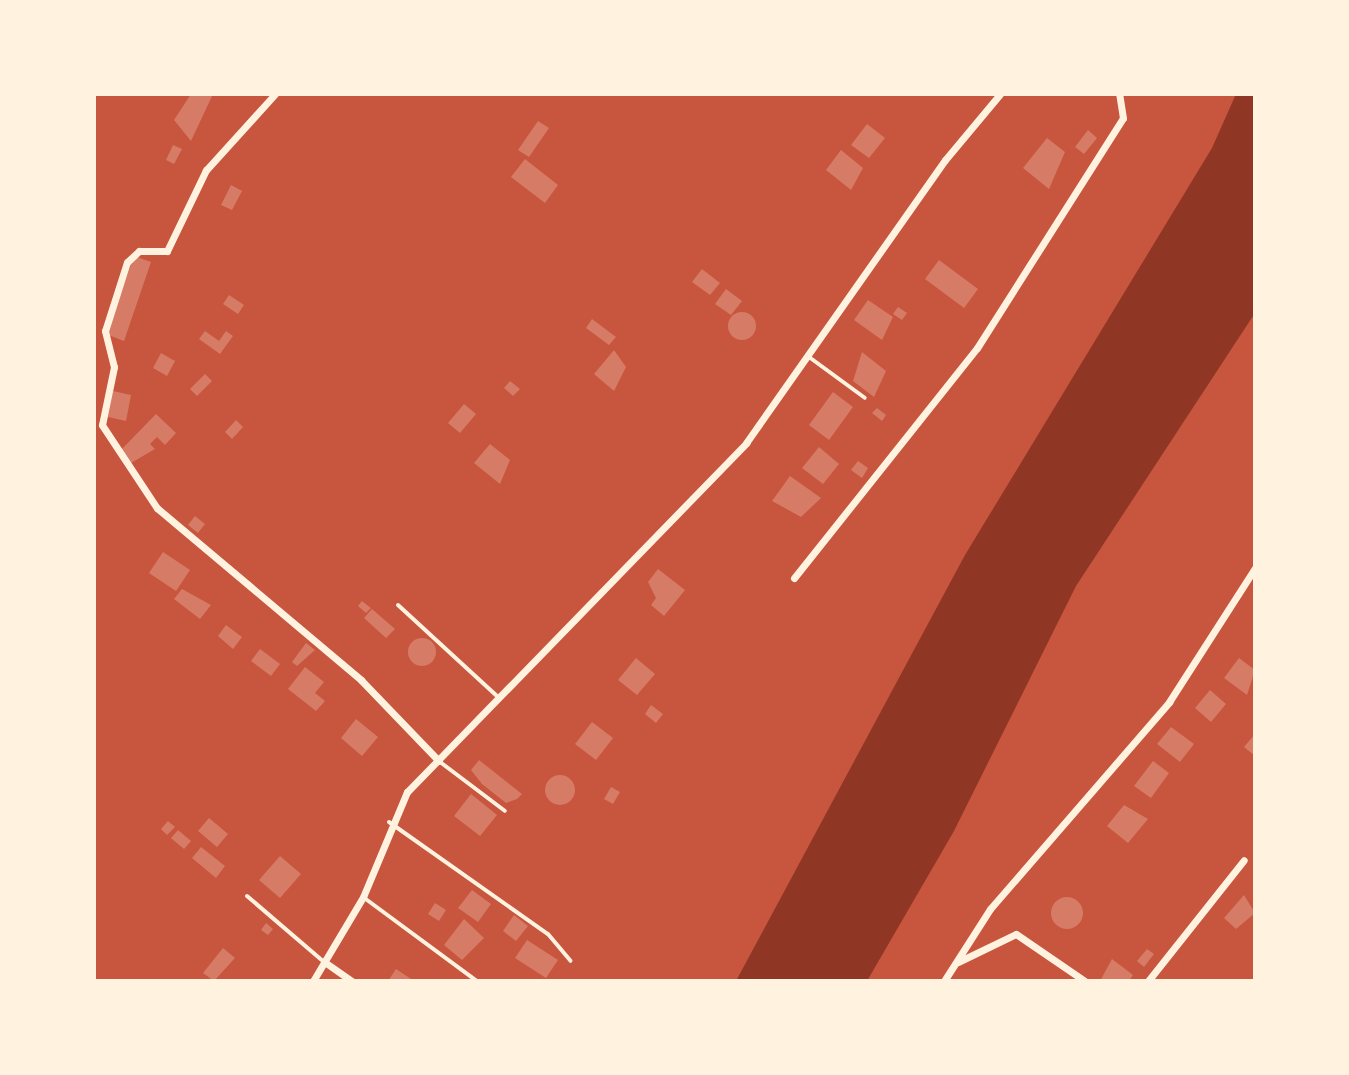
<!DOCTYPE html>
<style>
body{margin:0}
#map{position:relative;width:1349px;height:1075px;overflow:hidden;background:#c8553d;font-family:"Public Sans",sans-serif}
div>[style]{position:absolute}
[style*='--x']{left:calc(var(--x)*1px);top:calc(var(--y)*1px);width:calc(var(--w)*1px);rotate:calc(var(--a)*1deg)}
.water>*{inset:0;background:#8f3625}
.building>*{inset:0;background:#d67c66}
.round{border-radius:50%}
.service>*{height:4px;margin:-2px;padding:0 2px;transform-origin:2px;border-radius:2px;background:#fff3e0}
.minor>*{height:7px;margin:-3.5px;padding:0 3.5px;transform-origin:3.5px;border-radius:3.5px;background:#fff3e0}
span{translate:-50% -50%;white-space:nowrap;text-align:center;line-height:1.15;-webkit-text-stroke:6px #fff3e0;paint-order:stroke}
.frame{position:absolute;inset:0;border:96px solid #fff3e0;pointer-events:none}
</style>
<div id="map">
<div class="water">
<i style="clip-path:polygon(1236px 94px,1255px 94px,1255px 313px,1076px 586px,954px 831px,867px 981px,736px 981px,965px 555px,1212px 148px)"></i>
</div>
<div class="building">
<i style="clip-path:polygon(191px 94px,213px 94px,191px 141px,174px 120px)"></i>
<i style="clip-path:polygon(538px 121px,549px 128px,529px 157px,518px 150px)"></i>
<i style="clip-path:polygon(867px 124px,885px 138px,869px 158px,851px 145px)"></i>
<i style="clip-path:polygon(1088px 130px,1097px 138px,1084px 154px,1075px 147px)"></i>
<i style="clip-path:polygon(1047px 138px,1065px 152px,1049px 189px,1023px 168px)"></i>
<i style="clip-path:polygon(173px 145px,182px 149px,174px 164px,166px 160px)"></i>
<i style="clip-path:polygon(841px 150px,863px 168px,851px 190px,826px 170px)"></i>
<i style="clip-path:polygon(525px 159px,558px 185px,545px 203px,511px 177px)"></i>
<i style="clip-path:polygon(231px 185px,242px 191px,232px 210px,221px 205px)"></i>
<i style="clip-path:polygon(134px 256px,151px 262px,124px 341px,106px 334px)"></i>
<i style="clip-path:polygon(939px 260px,978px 289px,964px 308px,925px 279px)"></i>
<i style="clip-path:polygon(702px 269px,720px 283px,710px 295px,692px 282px)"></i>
<i style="clip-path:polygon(726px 289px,742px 301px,731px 315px,715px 304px)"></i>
<i style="clip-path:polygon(229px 295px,244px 305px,238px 314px,223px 304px)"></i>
<i style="clip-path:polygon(868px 300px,893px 317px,882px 340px,854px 320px)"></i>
<i style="clip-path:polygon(898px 307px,907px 313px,902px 320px,893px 314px)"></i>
<i class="round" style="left:728px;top:312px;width:28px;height:28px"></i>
<i style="clip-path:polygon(592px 319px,616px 337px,609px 345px,586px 328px)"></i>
<i style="clip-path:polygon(205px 331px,219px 341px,226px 331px,233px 336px,220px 354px,199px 339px)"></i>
<i style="clip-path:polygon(614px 350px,626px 367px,614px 391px,594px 374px)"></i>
<i style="clip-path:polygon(862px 352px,886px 371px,874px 397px,853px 381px)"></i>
<i style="clip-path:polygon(161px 353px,175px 361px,167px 376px,153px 368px)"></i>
<i style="clip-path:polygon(205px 374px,212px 381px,197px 396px,190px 389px)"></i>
<i style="clip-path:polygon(510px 381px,520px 389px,513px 396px,504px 388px)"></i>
<i style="clip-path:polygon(113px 391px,131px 395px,126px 421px,108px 417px)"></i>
<i style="clip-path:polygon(833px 392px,853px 407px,829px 440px,809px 425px)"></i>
<i style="clip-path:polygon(464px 404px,476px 414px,460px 433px,448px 423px)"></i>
<i style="clip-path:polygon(877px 408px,886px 415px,882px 421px,872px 413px)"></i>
<i style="clip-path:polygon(156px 414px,176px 433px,165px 445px,157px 437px,150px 444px,155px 449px,131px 463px,119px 452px)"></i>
<i style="clip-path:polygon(236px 420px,243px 427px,232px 439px,225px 432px)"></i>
<i style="clip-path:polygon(490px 444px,510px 460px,500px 484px,474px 463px)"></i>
<i style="clip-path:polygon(819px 447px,839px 464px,823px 484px,802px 468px)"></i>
<i style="clip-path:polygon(858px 461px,868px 468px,862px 478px,851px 470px)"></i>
<i style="clip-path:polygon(790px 476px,821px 498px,801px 517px,772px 501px)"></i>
<i style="clip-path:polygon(195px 516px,205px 524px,198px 533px,188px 525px)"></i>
<i style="clip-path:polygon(163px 552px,190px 570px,176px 591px,149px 573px)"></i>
<i style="clip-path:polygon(658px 569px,685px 590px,664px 616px,651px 605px,656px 598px,648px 582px)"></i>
<i style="clip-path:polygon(182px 589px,211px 605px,200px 619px,174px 599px)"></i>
<i style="clip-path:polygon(362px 601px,371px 608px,366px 613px,358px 606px)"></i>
<i style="clip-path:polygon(372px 609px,395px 629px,386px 638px,364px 618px)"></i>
<i style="clip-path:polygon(226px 625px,242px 637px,233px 649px,218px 636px)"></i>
<i class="round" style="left:408px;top:638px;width:28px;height:28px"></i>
<i style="clip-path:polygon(306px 643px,315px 650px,297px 666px,292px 662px)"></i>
<i style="clip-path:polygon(260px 649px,280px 664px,271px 676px,251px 661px)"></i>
<i style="clip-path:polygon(636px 658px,655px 674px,637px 695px,618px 680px)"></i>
<i style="clip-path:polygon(1239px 658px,1255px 670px,1247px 695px,1224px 678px)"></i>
<i style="clip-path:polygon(305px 667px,324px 682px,315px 693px,325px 701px,316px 711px,288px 689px)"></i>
<i style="clip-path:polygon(1210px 690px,1226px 704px,1211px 722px,1195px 708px)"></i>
<i style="clip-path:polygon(651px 705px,663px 714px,656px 723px,645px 714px)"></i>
<i style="clip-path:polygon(356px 719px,378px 737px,362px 756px,341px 738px)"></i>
<i style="clip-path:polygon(592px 722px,613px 738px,596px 760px,575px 744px)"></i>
<i style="clip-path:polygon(1171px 727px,1194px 744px,1180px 762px,1157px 744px)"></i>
<i style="clip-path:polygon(1255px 734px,1255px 756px,1244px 747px)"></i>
<i style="clip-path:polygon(479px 760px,522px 794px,517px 799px,506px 803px,482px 784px,471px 770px)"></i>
<i style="clip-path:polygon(1153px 761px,1169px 773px,1151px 798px,1134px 786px)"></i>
<i class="round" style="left:545px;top:775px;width:30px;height:30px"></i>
<i style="clip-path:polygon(611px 787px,620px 792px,613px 804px,604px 799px)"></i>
<i style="clip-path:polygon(471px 794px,497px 815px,480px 836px,454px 816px)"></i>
<i style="clip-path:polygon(1124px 805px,1148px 819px,1128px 843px,1107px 826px)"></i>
<i style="clip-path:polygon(209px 818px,228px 834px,217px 847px,198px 831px)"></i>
<i style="clip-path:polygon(168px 821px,175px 827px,167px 835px,161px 829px)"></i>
<i style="clip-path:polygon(178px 830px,191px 841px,184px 849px,171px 838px)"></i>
<i style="clip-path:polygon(201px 847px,225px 866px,216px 878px,192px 858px)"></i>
<i style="clip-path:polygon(280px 856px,301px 874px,280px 898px,259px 880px)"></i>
<i style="clip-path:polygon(472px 890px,491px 904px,478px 922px,458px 908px)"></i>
<i style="clip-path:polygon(1244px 895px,1255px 913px,1236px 929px,1224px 918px)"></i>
<i class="round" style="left:1051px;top:897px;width:32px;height:32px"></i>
<i style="clip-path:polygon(435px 903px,446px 910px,439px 921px,428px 914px)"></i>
<i style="clip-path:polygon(514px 915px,528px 926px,516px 941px,503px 931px)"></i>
<i style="clip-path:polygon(464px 919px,484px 938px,462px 960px,444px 945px)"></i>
<i style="clip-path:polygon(266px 923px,273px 929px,268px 935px,261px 930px)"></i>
<i style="clip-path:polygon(527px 940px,558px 960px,546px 978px,515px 958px)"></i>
<i style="clip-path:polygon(223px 948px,235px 958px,214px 981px,203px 973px)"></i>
<i style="clip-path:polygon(1147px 949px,1154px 954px,1144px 967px,1137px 961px)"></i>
<i style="clip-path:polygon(1112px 959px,1133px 975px,1129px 981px,1100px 981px)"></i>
<i style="clip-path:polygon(396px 969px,414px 981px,388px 981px)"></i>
</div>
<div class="service">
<i style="--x:809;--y:357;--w:69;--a:36.2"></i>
<i style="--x:398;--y:605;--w:137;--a:42.6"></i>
<i style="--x:440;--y:762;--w:81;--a:37"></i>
<i style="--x:389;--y:822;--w:194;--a:35.2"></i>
<i style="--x:548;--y:934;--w:35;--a:50"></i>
<i style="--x:247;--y:896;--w:101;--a:40.6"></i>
<i style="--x:363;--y:897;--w:142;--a:36.4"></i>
</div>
<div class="minor">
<i style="--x:275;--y:94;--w:103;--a:132.2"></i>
<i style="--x:206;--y:170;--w:90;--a:115.7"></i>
<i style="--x:167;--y:251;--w:28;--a:180"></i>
<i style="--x:139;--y:251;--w:16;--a:137"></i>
<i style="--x:127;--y:262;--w:72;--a:107.7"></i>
<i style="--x:105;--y:331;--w:37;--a:76"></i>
<i style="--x:114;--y:367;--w:59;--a:101.7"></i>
<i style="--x:102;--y:425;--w:100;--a:56.5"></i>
<i style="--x:157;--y:508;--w:267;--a:40.1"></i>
<i style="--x:361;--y:680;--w:112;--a:46.1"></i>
<i style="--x:794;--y:578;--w:294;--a:-51.5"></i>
<i style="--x:977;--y:348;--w:272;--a:-57.6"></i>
<i style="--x:1123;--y:118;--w:24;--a:-99"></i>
<i style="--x:958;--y:962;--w:64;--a:-25.8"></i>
<i style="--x:1016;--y:934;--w:83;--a:34.3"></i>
<i style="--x:326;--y:963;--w:32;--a:35"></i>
<i style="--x:313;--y:981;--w:98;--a:-59.2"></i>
<i style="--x:363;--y:897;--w:114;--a:-67.3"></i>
<i style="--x:407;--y:792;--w:487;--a:-45.8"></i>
<i style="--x:746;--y:443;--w:346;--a:-54.9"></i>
<i style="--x:945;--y:160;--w:86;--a:-50.2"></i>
<i style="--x:944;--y:981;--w:85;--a:-57.4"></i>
<i style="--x:990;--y:909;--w:274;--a:-49.1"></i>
<i style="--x:1169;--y:702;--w:159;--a:-57.3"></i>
<i style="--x:1148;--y:981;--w:154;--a:-51.6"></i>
</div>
<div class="frame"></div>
</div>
